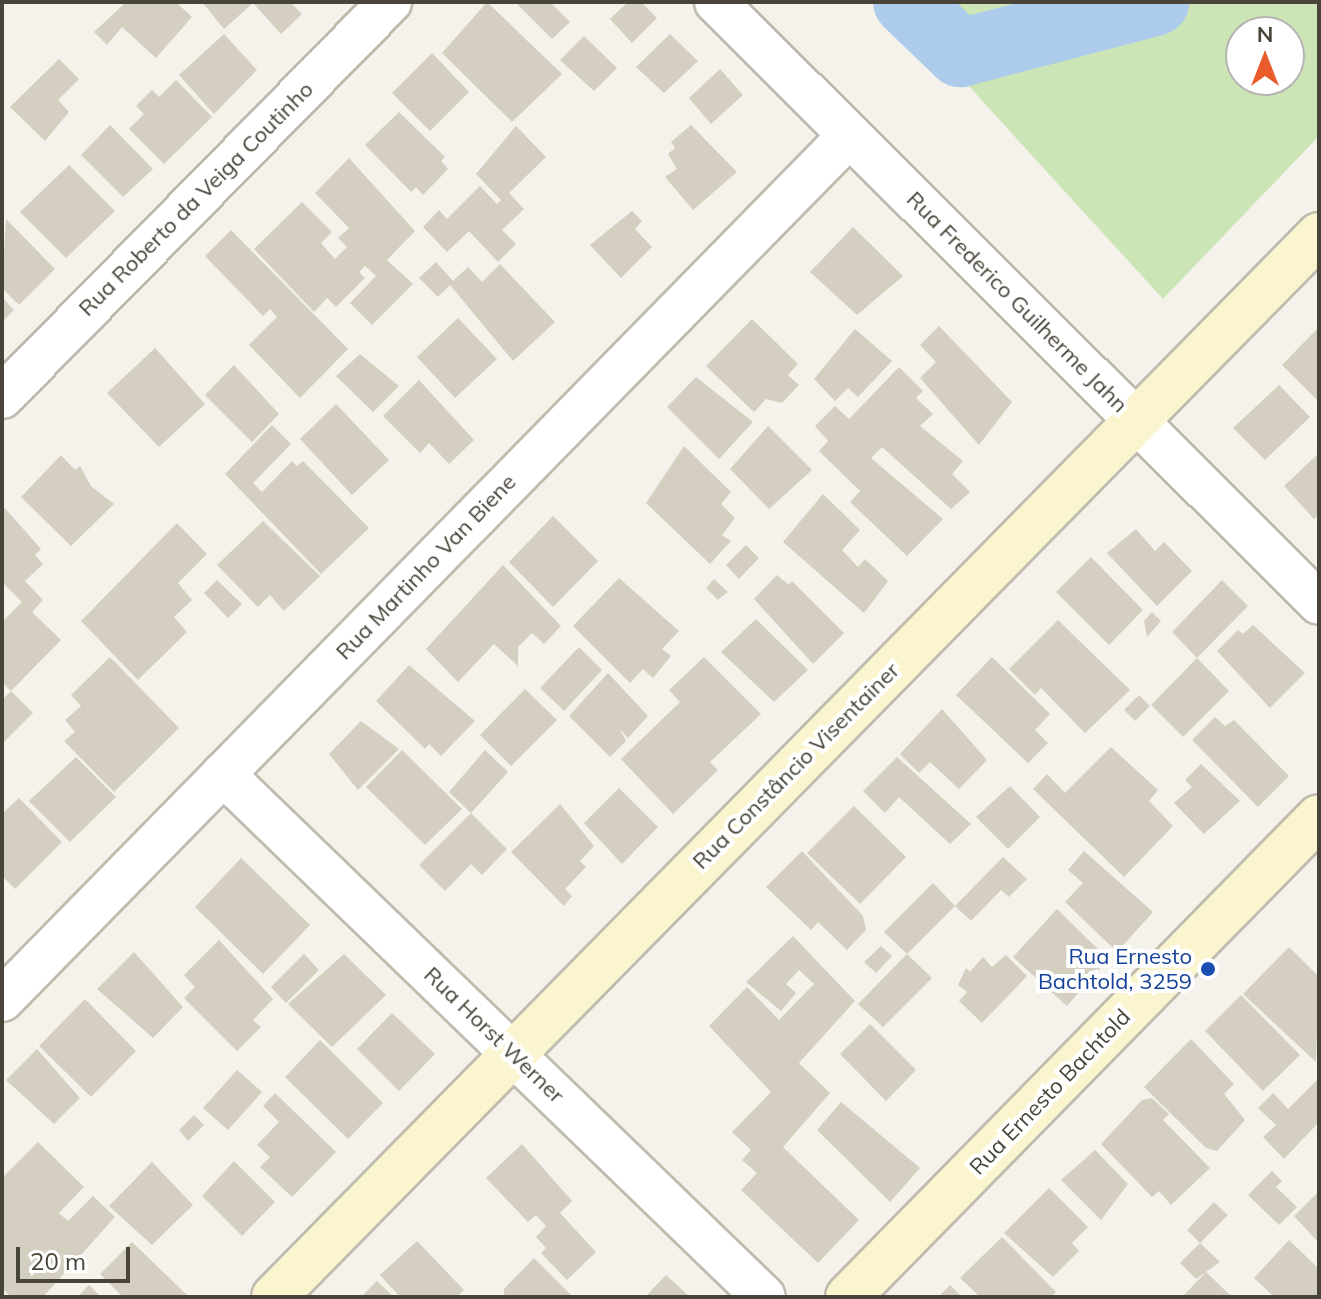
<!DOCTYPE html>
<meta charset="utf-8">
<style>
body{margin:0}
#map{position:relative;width:1321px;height:1299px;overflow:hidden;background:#f4f2eb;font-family:Mulish,sans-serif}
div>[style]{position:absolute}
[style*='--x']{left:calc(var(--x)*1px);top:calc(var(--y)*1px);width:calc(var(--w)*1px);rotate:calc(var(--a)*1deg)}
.green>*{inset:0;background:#cce5b7}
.river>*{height:68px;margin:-34px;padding:0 34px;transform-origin:34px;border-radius:34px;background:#adccec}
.building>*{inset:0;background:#d5cfc1}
.roads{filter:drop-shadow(2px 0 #bfbbae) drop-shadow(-2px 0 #bfbbae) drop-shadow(0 2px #bfbbae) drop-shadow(0 -2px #bfbbae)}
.street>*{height:42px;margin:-21px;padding:0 21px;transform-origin:21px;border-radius:21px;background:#fff}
.secondary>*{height:44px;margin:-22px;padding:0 22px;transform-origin:22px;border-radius:22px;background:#fbf5cf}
.dots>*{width:22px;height:22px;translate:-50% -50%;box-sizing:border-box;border:4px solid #fff;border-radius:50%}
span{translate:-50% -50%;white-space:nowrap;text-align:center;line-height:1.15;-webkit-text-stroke:8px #fff;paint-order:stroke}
.street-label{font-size:22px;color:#484439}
.transit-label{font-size:22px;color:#164399}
.right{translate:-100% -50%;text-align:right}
.frame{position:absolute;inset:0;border:4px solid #484439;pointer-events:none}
.north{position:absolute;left:1225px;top:16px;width:80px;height:80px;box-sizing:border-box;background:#fff;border:2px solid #b6b4b0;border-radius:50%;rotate:0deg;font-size:22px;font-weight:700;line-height:32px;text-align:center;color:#484439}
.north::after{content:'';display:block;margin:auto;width:28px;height:36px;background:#ea5c2c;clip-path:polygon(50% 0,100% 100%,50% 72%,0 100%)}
.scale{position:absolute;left:16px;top:1247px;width:114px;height:36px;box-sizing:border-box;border:4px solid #484439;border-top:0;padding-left:10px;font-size:24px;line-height:28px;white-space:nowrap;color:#484439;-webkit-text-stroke:6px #fff;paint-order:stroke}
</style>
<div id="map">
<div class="green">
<i style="clip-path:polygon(evenodd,892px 2px,1319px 2px,1319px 136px,1163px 299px,892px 2px,1241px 32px,1289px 32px,1289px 80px,1241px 80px,1241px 32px)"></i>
</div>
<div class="river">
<i style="--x:907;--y:2;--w:74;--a:43.9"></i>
<i style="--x:960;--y:53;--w:202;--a:-14.7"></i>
</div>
<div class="building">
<i style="clip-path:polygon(126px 2px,176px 2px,192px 17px,156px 58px,122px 27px,107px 45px,94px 32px)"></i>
<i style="clip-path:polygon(202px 2px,290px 2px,302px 14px,281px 34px,253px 3px,224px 29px)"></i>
<i style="clip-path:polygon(487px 2px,562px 74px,512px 122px,442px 53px)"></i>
<i style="clip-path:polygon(515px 2px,550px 2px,570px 22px,552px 39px)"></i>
<i style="clip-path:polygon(628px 2px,641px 2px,657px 18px,632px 43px,610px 19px)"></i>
<i style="clip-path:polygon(224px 34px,257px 70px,214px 114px,179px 75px)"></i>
<i style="clip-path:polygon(670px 34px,698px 61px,664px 93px,636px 67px)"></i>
<i style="clip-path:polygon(584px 36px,617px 68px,594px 91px,560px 60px)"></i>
<i style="clip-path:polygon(432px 53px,469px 92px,430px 131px,392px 93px)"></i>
<i style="clip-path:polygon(59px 59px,79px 79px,58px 100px,69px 112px,45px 141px,10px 107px)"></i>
<i style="clip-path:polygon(720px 69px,743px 95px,711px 124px,689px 98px)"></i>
<i style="clip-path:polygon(176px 80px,212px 117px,164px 164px,129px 129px,144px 114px,136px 106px,152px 90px,159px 97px)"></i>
<i style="clip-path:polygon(399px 112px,445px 157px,441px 161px,448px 169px,423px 195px,416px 187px,411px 192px,365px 145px)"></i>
<i style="clip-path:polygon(110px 125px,153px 169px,123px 197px,81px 155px)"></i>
<i style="clip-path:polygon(691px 125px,737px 172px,693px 210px,665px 177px,677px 169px,668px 154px,675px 148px,671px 142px)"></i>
<i style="clip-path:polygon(516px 126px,546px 157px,509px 193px,524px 209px,502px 230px,516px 244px,498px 262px,469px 231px,447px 252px,423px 227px,439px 210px,447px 219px,480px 186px,497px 204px,501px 200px,476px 174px)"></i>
<i style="clip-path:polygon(349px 158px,415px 231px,387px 260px,413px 284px,372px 325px,350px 303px,376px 276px,365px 266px,359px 272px,365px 278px,336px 307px,327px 298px,314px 312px,254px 249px,302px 202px,332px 232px,321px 243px,335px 259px,347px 247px,338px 238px,349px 228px,315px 193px)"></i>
<i style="clip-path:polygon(69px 165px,115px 211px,66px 258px,20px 212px)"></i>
<i style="clip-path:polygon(632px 211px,642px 221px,635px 229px,652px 247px,621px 278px,590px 245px)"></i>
<i style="clip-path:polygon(6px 219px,55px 269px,19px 305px,2px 288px)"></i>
<i style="clip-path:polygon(853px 227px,903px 276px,857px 315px,810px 272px)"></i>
<i style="clip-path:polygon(231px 230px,348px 349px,300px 398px,249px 345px,277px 317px,270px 309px,263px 316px,205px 256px)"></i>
<i style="clip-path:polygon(436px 262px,453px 281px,468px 267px,482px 282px,500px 264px,555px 322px,513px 361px,450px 285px,438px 297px,419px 278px)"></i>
<i style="clip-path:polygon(2px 297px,14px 310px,2px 322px)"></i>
<i style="clip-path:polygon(458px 318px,497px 359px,455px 398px,417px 357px)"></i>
<i style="clip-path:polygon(752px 319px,798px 364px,788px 375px,799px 385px,782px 403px,766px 399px,754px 412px,706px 366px)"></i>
<i style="clip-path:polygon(939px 326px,1012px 402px,979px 445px,920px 378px,936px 362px,920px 345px)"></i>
<i style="clip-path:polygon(1319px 327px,1319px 402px,1282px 365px)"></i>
<i style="clip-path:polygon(855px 329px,892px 361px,858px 397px,848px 388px,835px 401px,814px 379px)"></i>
<i style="clip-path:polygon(155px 348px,205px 404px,159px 447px,107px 393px)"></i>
<i style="clip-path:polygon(360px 354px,399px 386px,373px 412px,336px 376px)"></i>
<i style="clip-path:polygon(234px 365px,279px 414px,252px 442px,205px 395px)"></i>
<i style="clip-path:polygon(899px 367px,923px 391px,916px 398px,933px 414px,920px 426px,963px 461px,952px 474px,970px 492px,951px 509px,882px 447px,871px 458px,943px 519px,907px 556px,850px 502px,860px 491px,819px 451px,828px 441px,815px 426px,835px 406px,849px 419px)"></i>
<i style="clip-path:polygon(696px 377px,753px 422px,719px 459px,667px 407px)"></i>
<i style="clip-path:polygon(419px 380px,474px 440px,449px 464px,429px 443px,420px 453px,383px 416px)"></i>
<i style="clip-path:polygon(1279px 385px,1310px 417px,1265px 460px,1233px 428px)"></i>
<i style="clip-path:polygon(336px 404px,389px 460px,352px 495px,300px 439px)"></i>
<i style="clip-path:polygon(272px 425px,291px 444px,253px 483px,262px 492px,292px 461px,297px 466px,303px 461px,369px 528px,321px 574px,225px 474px)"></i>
<i style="clip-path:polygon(768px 426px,812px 470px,769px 509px,730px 469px)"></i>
<i style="clip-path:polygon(684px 446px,731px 492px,721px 504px,735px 518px,722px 535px,731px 541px,710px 564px,646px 503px)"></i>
<i style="clip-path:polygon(1319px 453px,1319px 515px,1314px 519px,1284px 486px)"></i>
<i style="clip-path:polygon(61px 455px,75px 470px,80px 466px,91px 486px,114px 504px,71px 546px,21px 497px)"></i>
<i style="clip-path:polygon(823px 494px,860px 530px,842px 550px,858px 567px,865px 559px,888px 581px,864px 613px,783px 542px)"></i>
<i style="clip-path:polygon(2px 505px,41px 549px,35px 555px,43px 564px,25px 581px,43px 600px,32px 612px,61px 640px,11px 691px,2px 682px,2px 622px,22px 602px,2px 582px)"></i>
<i style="clip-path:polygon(553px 516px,598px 561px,553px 607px,509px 562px)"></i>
<i style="clip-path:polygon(263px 521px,320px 576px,284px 611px,270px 595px,258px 607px,217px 565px)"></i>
<i style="clip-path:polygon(177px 523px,207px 554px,178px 583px,192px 600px,174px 617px,187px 632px,138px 680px,81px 621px)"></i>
<i style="clip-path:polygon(1136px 529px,1155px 551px,1164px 542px,1192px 571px,1157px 606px,1107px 553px)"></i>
<i style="clip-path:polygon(746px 545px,759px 558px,739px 579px,726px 565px)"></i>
<i style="clip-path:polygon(1091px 557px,1143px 610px,1109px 645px,1056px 592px)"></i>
<i style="clip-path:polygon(503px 565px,561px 626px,544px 644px,532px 633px,518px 647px,518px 666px,494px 644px,458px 682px,426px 649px)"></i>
<i style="clip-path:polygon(777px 575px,789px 585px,792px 581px,844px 633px,813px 664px,754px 599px)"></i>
<i style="clip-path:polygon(619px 578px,679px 631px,662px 649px,671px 656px,653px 678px,643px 669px,630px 683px,573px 626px)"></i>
<i style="clip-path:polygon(714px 579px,728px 592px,718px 600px,706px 588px)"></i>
<i style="clip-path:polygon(217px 580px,242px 604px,228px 618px,204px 593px)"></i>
<i style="clip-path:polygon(1222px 580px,1248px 606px,1197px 658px,1172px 632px)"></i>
<i style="clip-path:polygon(1152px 612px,1161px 621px,1147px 637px,1144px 621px)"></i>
<i style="clip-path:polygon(756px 619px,808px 670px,774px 702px,721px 652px)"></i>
<i style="clip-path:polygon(1058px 620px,1130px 690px,1085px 733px,1041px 688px,1035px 695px,1009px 669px)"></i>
<i style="clip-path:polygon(1253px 625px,1305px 673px,1270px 708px,1217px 651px,1238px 630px,1243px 634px)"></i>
<i style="clip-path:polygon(579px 647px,602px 670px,564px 711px,540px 688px)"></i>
<i style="clip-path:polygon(110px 657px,179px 728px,114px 792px,64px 741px,75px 732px,65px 720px,81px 706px,71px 695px)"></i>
<i style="clip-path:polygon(704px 657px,761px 714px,710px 762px,718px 770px,673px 814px,621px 759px,680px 702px,669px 690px)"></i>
<i style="clip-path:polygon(992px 657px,1050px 714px,1035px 730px,1048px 743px,1028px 763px,956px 695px)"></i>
<i style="clip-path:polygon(1197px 658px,1229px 691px,1183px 737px,1151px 705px)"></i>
<i style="clip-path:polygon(409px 665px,475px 721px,441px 756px,429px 744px,425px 749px,376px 701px)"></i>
<i style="clip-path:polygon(608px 673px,648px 716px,628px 738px,620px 729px,626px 741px,610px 757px,569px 716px)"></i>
<i style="clip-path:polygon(525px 689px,557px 720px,511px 766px,480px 735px)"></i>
<i style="clip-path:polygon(11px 691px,33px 713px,2px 744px,2px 700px)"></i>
<i style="clip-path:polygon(1139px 695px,1150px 706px,1135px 721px,1124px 710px)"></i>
<i style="clip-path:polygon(942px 709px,987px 760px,959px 789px,930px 762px,919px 773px,900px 754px)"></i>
<i style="clip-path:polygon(1215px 717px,1225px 726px,1234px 720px,1289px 776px,1258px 807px,1192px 740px)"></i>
<i style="clip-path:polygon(361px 721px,399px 749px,358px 790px,329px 754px)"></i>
<i style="clip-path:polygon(1111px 747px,1158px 790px,1149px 801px,1173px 826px,1124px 877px,1033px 789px,1047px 774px,1065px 793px)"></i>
<i style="clip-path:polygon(402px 750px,462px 809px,425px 845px,366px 787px)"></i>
<i style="clip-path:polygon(485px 750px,508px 772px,471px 813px,449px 792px)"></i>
<i style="clip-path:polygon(76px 757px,116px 797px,70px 842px,29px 801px)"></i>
<i style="clip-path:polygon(897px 757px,971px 824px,950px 844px,899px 797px,885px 813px,863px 791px)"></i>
<i style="clip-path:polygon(1201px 764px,1240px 801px,1204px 834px,1174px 803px,1192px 787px,1185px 780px)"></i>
<i style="clip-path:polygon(1010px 786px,1040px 817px,1008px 849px,976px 817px)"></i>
<i style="clip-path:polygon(619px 788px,658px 827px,622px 864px,584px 823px)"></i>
<i style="clip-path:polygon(19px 798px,62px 842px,15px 889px,2px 876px,2px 814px)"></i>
<i style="clip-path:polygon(560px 804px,594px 846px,580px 861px,586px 867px,565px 889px,572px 896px,564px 906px,511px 852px)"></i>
<i style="clip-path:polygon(854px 806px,906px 857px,860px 904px,807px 853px)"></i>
<i style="clip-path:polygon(471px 813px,507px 849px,482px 875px,471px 864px,445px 891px,419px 865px)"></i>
<i style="clip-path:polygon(802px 851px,863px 916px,866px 930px,847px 950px,818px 922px,811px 930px,766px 887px)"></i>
<i style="clip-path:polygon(1084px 851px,1153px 912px,1117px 952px,1065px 902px,1083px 883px,1068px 870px)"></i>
<i style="clip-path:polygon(1003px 857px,1027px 879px,1009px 897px,1001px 890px,971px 921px,955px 906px)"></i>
<i style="clip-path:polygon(241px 858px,310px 925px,263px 974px,195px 907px)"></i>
<i style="clip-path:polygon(933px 883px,955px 906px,907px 954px,884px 932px)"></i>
<i style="clip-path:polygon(1057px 909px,1108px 959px,1067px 1006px,1013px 957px)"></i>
<i style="clip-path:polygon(793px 936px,855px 1001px,799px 1063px,830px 1093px,783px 1147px,859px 1220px,818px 1263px,741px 1190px,757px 1173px,742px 1160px,751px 1150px,732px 1132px,771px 1092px,709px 1026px,747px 987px,779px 1020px,814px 984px,799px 970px,786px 984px,796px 993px,781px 1011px,746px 982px)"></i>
<i style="clip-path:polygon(219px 940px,273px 999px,253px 1020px,261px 1027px,237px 1051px,184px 998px,195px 987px,184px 975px)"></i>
<i style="clip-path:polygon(881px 946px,892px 956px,876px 973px,864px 962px)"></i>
<i style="clip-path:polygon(1289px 947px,1319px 977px,1316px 1062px,1243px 994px)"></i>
<i style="clip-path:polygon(134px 952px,183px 1007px,153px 1038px,97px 989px)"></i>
<i style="clip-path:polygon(304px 954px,319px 970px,286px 1003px,271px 987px)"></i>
<i style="clip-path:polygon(344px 954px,386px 995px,332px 1047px,288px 1004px)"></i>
<i style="clip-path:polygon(907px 954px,932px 978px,883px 1027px,858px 1004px)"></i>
<i style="clip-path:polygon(1006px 955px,1027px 976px,982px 1023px,959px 1001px,967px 992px,958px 985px,966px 968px,970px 972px,983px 957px,992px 967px)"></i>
<i style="clip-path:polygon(1241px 995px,1300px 1055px,1263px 1091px,1205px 1031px)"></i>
<i style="clip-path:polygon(85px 999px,136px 1051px,91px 1097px,39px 1046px)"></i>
<i style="clip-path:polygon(392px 1013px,435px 1054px,399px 1091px,357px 1049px)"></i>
<i style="clip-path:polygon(870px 1024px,916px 1070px,886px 1101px,840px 1054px)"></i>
<i style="clip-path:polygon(1191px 1039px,1234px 1084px,1224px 1094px,1245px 1120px,1217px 1151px,1206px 1148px,1144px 1087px)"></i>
<i style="clip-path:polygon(320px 1040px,383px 1103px,348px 1139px,285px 1077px)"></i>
<i style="clip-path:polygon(37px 1049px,80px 1098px,54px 1124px,6px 1080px)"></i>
<i style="clip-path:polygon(237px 1070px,262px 1092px,228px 1130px,203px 1108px)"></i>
<i style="clip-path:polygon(1319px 1078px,1319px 1122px,1284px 1159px,1263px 1137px,1276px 1125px,1258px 1108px,1273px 1093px,1288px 1109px)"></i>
<i style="clip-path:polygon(275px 1093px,336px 1152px,292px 1197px,260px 1167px,270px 1157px,257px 1145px,279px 1122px,263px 1106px)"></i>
<i style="clip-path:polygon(1152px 1098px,1169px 1114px,1163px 1120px,1210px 1168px,1171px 1205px,1159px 1191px,1152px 1197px,1101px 1144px,1142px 1100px)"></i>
<i style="clip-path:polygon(841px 1102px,920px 1168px,890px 1202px,817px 1130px)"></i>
<i style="clip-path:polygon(194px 1115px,204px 1125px,188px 1141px,179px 1130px)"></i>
<i style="clip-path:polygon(38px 1142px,84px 1187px,59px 1213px,68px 1221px,93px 1196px,115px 1217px,43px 1297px,11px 1297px,2px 1288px,2px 1178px)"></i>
<i style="clip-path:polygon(522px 1144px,572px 1201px,560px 1213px,596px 1252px,567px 1280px,541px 1253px,546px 1248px,536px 1237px,546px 1226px,536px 1215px,528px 1222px,486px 1178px)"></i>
<i style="clip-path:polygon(1095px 1150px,1128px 1184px,1101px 1220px,1061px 1180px)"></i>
<i style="clip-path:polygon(234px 1161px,275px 1202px,242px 1236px,202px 1196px)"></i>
<i style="clip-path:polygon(152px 1162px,193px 1205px,152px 1245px,109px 1206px)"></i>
<i style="clip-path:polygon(1272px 1171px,1282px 1181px,1276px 1187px,1297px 1207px,1279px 1225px,1248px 1195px)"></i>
<i style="clip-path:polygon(1049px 1188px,1088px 1227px,1072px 1243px,1079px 1251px,1053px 1277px,1004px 1233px)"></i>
<i style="clip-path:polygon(1319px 1191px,1319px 1243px,1294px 1216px)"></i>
<i style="clip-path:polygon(1214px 1202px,1228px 1215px,1200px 1243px,1187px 1230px)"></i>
<i style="clip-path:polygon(1002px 1237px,1056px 1292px,1051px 1297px,980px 1297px,960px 1278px)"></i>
<i style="clip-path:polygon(1289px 1240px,1319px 1269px,1319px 1297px,1274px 1297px,1254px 1278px)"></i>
<i style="clip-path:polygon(417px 1241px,464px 1290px,457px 1297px,400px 1297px,380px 1275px)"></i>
<i style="clip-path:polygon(132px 1242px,189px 1297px,123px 1297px,100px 1274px)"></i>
<i style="clip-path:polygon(1200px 1243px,1220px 1262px,1196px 1279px,1180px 1263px)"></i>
<i style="clip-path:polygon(534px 1258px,573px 1297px,504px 1297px,504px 1289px)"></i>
<i style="clip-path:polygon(1206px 1272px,1232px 1297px,1182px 1297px)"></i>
<i style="clip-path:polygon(666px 1275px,690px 1297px,645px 1297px)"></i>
<i style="clip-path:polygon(377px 1281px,394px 1297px,361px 1297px)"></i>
<i style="clip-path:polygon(89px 1285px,101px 1297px,77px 1297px)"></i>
<i style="clip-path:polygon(950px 1285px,962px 1297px,938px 1297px)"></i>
</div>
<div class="roads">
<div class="street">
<i style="--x:716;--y:2;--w:851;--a:44.9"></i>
<i style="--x:2;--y:397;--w:554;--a:-45.51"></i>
<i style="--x:223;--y:774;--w:752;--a:44.03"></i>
<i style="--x:2;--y:1000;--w:1211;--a:-45.57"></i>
</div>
<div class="secondary">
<i style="--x:274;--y:1297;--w:1490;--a:-45.46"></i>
<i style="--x:848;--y:1297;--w:672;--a:-45.54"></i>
</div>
</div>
<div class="dots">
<i style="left:1208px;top:969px;background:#1a4fb4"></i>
</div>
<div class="street-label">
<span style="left:196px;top:199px;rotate:-45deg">Rua Roberto da Veiga Coutinho</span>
<span style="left:1017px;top:302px;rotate:45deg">Rua Frederico Guilherme Jahn</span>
<span style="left:426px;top:567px;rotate:-46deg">Rua Martinho Van Biene</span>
<span style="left:796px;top:766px;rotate:-45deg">Rua Constâncio Visentainer</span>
<span style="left:494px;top:1035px;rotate:44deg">Rua Horst Werner</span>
<span style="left:1050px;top:1092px;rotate:-46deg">Rua Ernesto Bachtold</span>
</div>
<div class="transit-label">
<span class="right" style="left:1192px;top:969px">Rua Ernesto<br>Bachtold, 3259</span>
</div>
<div class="frame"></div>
<div class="north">N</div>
<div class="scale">20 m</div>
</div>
